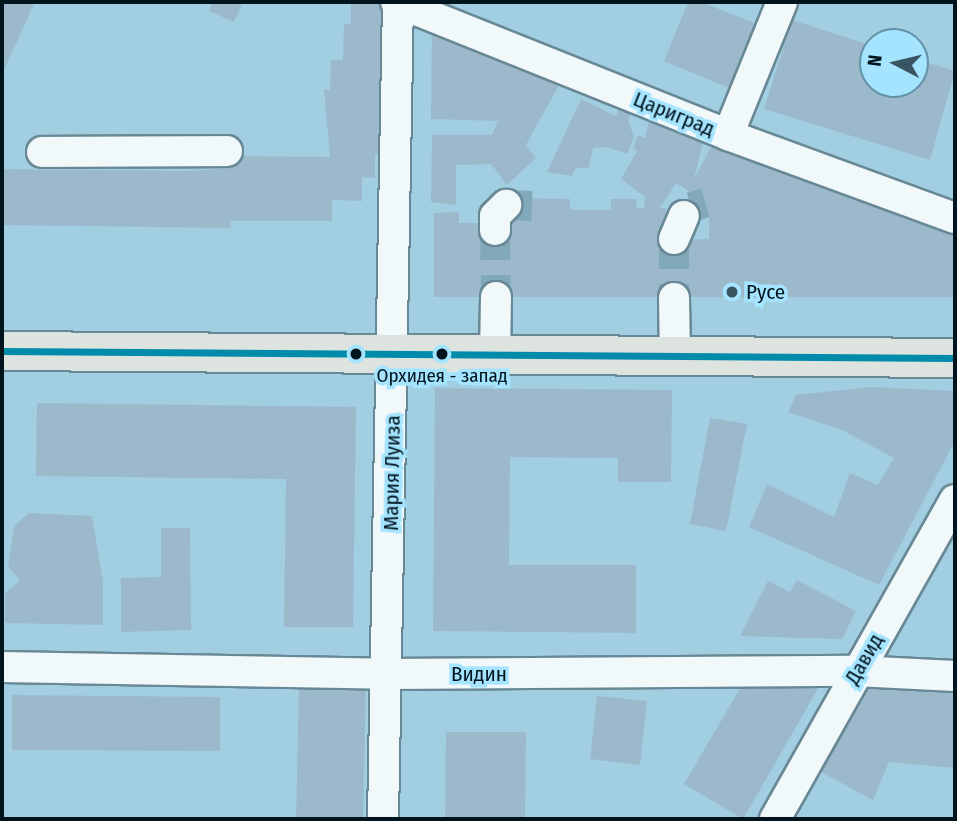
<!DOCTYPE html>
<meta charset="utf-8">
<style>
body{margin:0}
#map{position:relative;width:957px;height:821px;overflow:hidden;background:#a2cee1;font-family:"Fira Sans Condensed",sans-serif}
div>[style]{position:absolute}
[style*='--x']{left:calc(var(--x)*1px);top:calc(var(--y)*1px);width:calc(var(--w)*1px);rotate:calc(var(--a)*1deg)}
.building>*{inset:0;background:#9cb9cc}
.minor-tunnel>*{height:30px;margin-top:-15px;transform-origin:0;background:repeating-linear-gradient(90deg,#82a9ba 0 30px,transparent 0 45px)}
.roads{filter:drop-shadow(2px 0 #688895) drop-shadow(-2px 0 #688895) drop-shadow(0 2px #688895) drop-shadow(0 -2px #688895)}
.minor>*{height:30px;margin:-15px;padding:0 15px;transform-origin:15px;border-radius:15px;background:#f1f8fa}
.major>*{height:38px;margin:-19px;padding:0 19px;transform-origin:19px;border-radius:19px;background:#dde3de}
.bus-1>*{height:7px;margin:-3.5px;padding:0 3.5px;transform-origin:3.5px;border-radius:3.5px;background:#008bab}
.dots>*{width:19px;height:19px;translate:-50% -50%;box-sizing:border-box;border:4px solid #a5e4ff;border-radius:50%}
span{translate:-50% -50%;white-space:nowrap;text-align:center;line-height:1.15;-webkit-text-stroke:7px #a5e4ff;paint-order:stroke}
.bus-label{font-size:19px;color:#00141e}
.street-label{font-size:21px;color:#00141e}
.poi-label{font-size:21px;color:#00141e}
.left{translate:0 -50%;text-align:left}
.frame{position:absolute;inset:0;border:4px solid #00141e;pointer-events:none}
.north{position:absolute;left:859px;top:28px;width:70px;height:70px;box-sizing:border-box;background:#a5e4ff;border:2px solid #6391a5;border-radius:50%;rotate:277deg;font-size:19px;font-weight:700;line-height:28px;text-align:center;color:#00141e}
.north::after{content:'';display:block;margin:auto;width:24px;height:32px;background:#395562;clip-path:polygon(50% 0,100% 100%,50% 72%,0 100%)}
</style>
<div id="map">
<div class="building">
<i style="clip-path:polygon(2px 2px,35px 2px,2px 74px)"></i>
<i style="clip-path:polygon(213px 2px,243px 2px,234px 22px,209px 11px)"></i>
<i style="clip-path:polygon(351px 2px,388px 2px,387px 154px,375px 154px,375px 178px,362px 177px,362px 201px,332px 200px,332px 221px,231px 221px,230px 228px,2px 225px,2px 169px,187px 171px,232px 168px,231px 156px,330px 157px,324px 89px,330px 90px,331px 60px,343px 60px,344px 24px,351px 24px)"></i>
<i style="clip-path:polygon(688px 2px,701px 2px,762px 26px,736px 91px,664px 61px)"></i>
<i style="clip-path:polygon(432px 20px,565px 74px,526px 145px,536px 158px,507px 185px,491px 164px,456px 165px,456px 205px,431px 202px,432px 135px,492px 135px,498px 121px,431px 119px)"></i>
<i style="clip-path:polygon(792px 20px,873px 46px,873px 84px,915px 84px,915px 59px,955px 71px,930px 160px,764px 109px)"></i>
<i style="clip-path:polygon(581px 99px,616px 116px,620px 106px,632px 111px,628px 120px,634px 137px,627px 154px,606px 147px,593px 148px,589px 168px,576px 168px,572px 176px,547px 172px)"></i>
<i style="clip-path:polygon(evenodd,651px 113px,706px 130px,694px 179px,711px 147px,783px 161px,955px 226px,955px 297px,434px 297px,434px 213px,459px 212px,459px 223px,483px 223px,506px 198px,570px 199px,570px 209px,584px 210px,611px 210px,611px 199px,636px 199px,637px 208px,644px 208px,645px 197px,621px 179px,637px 151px,633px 148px,638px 135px,645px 138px,651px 113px,676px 183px,690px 192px,688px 199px,695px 212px,709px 213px,709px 239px,665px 240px,666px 208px,660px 208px,676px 183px)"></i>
<i style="clip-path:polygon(871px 387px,955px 391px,955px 441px,879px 585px,749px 527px,767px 484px,834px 517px,850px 473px,878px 485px,894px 458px,842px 430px,788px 412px,796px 395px)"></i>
<i style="clip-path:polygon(435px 388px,672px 390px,671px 482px,618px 482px,618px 458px,510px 457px,509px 565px,636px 565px,636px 633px,433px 631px)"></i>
<i style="clip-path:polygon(37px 403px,356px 407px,353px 627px,284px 627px,286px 479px,36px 476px)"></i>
<i style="clip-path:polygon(710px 418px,747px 424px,726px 531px,690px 524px)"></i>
<i style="clip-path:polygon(29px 513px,92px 516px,103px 582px,103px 625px,5px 623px,5px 593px,20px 581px,8px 566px,14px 526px)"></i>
<i style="clip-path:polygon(161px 528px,190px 528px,191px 630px,121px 632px,121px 578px,161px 577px)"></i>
<i style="clip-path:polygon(797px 580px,856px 611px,842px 639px,740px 636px,768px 581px,790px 592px)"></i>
<i style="clip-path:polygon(748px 675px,824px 678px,743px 819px,684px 784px)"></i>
<i style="clip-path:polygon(871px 677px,888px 686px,955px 691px,955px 768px,889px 762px,873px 800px,819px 771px)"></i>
<i style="clip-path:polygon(299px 684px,366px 685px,363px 819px,296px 819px)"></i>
<i style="clip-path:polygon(12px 695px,220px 697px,220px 751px,12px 750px)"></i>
<i style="clip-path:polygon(597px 696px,647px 701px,640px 765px,590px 759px)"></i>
<i style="clip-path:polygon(446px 732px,526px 732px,525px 819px,445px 819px)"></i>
</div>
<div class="minor-tunnel">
<i style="--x:506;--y:205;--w:26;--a:2"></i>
<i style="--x:684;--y:216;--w:11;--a:-52"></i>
<i style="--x:691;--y:207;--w:15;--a:-16"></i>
<i style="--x:495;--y:230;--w:67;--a:89.1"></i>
<i style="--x:674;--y:239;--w:59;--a:90"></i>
</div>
<div class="roads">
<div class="minor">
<i style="--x:396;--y:2;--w:358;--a:21.8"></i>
<i style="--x:728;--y:135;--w:242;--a:20.1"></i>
<i style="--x:728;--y:135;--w:144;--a:-67.9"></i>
<i style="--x:42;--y:152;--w:185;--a:-0.3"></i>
<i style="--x:495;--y:230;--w:14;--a:-90"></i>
<i style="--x:495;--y:216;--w:16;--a:-45"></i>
<i style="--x:674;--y:239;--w:25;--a:-67"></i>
<i style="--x:674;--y:298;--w:60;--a:89"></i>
<i style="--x:495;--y:355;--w:58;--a:-89"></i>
<i style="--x:2;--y:667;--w:385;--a:1"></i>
<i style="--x:387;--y:674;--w:469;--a:-0.4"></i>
<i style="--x:856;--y:671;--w:99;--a:2.9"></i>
<i style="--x:383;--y:819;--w:817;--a:-88.95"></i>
<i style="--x:775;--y:819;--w:366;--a:-60.6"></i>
</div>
<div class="major">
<i style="--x:2;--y:351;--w:953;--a:0.42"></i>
</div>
</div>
<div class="bus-1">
<i style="--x:2;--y:351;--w:953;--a:0.42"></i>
</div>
<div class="dots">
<i style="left:732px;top:292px;background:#395562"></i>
<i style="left:356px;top:354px;background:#00141e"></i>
<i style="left:442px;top:354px;background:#00141e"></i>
</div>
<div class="bus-label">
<span style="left:442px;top:376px">Орхидея - запад</span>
</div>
<div class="street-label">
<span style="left:674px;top:114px;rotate:22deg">Цариград</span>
<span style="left:392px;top:473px;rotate:-89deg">Мария Луиза</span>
<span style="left:864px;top:659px;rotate:-60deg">Давид</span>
<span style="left:479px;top:674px">Видин</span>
</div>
<div class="poi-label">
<span class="left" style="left:746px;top:292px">Русе</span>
</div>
<div class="frame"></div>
<div class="north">N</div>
</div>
